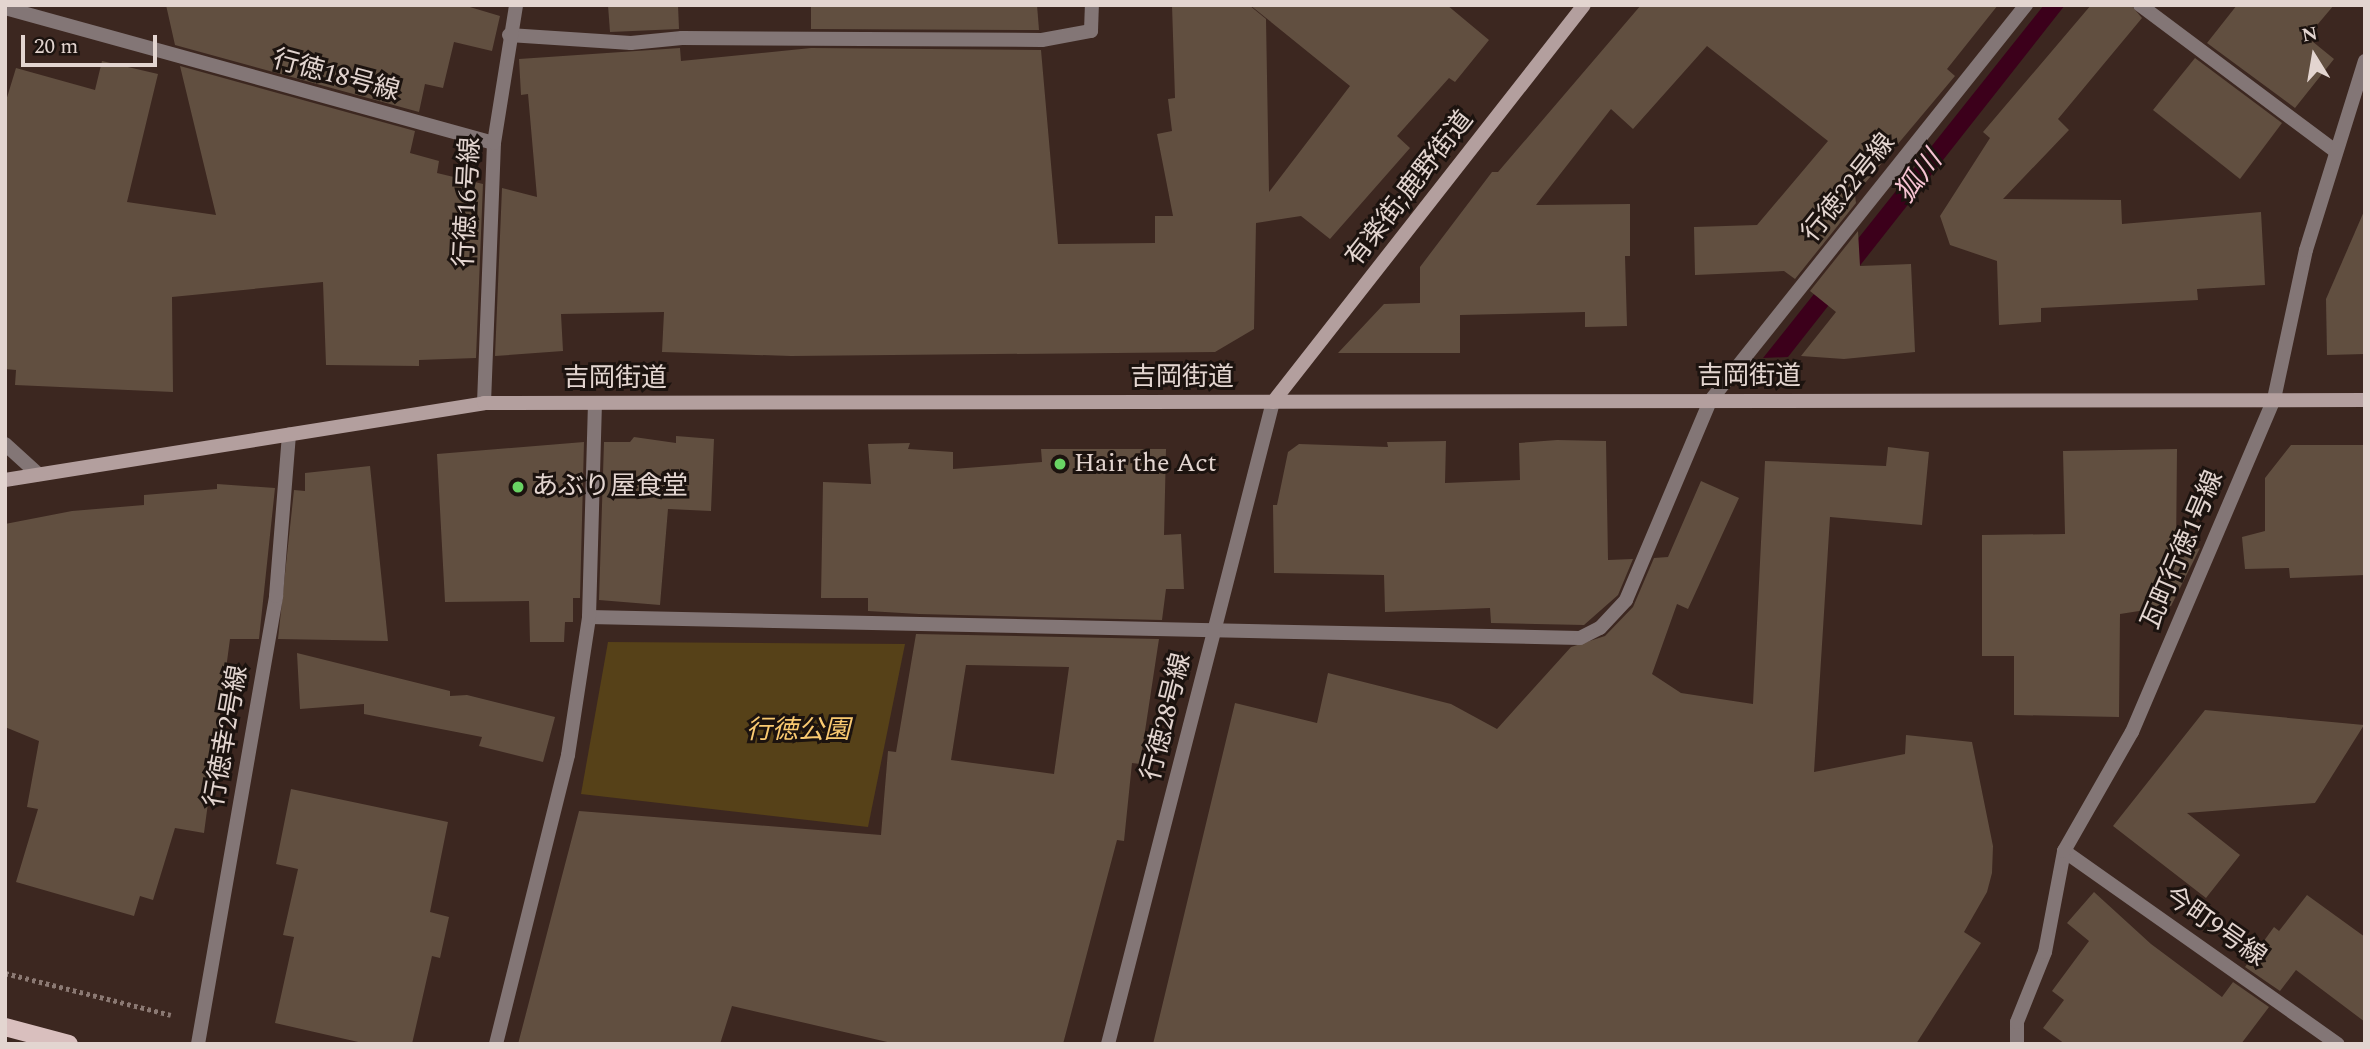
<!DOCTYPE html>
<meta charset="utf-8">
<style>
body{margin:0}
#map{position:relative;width:2370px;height:1049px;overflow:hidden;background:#3c2720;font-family:Spectral,"Noto Sans JP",serif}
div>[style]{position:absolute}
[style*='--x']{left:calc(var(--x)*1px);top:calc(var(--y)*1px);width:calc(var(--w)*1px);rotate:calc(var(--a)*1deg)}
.green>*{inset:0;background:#564118}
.water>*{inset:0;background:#3c001b}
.building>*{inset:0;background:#614f40}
.path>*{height:4.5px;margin-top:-2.25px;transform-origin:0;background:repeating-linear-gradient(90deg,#8b7973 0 3.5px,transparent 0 7px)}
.street>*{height:14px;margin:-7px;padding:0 7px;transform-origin:7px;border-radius:7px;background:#837676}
.secondary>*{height:14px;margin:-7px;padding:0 7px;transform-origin:7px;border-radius:7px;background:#b39f9e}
.primary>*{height:18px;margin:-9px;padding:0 9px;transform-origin:9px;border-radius:9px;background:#d9bfbe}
.dots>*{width:19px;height:19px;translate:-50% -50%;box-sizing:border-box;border:4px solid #1c130f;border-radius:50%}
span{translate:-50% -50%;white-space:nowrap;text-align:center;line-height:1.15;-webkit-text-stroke:6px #1c130f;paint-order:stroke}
.street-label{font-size:26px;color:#e3d5d0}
.poi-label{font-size:26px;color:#e3d5d0}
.left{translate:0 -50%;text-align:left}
.park-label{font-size:26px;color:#faca71;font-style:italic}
.water-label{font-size:28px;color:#f5c2d1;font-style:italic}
.frame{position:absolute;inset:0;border:7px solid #e3d5d0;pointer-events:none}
.north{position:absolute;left:2279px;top:21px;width:70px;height:70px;-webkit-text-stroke:5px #1c130f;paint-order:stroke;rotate:349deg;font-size:19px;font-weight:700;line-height:28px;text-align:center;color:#e3d5d0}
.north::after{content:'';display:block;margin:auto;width:24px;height:32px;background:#e3d5d0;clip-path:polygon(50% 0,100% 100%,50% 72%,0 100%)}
.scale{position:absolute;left:21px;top:35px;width:136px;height:32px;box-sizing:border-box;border:4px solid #e3d5d0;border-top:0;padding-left:9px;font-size:21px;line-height:24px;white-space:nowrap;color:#e3d5d0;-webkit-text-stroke:5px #1c130f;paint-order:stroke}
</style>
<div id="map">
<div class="green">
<i style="clip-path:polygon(608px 642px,905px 644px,868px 827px,581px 794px)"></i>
</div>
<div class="water">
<i style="clip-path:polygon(2044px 5px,2065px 5px,1788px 357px,1763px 358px)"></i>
</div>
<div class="building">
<i style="clip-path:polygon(166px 5px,463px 5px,500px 16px,492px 51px,454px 42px,443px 88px,425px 84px,419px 112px,175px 45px)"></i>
<i style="clip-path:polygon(608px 5px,678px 5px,679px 29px,610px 32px)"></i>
<i style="clip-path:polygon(811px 5px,1037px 5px,1039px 30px,811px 29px)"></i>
<i style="clip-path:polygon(1172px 5px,1249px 5px,1266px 19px,1269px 192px,1350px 86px,1250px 5px,1447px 5px,1489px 40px,1455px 82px,1449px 78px,1397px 136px,1410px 148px,1330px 239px,1301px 216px,1256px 223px,1254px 329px,1215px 352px,791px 356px,662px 352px,664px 312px,561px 314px,563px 351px,495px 356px,502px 188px,537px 197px,528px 94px,521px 95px,519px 59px,680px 48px,681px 61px,811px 48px,1041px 50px,1058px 244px,1155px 243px,1155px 216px,1173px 216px,1157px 134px,1172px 131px,1168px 99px,1175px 98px)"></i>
<i style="clip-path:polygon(1641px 5px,1998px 5px,1947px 69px,1955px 76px,1855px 195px,1856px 203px,1795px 279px,1784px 271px,1695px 275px,1694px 227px,1757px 225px,1828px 141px,1707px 46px,1633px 129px,1611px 109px,1536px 205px,1630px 204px,1630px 256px,1625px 256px,1627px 326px,1585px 327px,1585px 312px,1460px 315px,1460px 353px,1338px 353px,1384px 304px,1420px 303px,1420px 267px,1492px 172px,1498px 172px)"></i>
<i style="clip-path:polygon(2091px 5px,2131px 5px,2142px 18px,2058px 119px,2069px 130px,2003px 199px,2121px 200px,2122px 224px,2261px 212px,2265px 285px,2197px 289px,2198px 300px,2041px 308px,2041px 322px,1999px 325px,1997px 261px,1950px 245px,1940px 216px,1990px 138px,1983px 132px)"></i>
<i style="clip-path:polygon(2237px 5px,2334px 5px,2307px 37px,2334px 59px,2295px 108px,2207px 43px)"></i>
<i style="clip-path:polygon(2195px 58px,2282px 123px,2240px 179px,2153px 110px)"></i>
<i style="clip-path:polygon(102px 61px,158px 74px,127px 202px,216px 215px,180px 66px,415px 131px,410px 153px,439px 161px,437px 173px,483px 184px,476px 358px,419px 360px,419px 366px,326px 365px,323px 282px,172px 297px,173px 392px,15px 385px,16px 370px,5px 369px,5px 104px,16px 68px,95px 90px)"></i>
<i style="clip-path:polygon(2365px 209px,2365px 354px,2327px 355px,2326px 299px)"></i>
<i style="clip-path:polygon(1858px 231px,1860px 266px,1911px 264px,1915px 352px,1844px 359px,1801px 356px,1836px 312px,1810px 291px)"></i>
<i style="clip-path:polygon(676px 436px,714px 439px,711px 511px,668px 509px,660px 605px,599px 600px,604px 442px,630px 442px,634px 437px,676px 443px)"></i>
<i style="clip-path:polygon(1557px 440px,1606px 441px,1608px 560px,1633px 559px,1618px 595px,1584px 625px,1491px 623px,1490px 608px,1385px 612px,1384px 575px,1274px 573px,1273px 505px,1277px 505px,1288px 452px,1299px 444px,1388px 447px,1387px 442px,1446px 441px,1445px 483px,1520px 480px,1519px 443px)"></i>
<i style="clip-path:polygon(584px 442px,580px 598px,573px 598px,573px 622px,565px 622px,564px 642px,530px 642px,529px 601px,445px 602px,437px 454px)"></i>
<i style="clip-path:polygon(910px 443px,908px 449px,953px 452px,953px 469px,1042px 462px,1041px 449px,1166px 449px,1164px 535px,1181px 534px,1184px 589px,1166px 589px,1162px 620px,919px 614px,868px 611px,868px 598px,821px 598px,823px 482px,871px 484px,868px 444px)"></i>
<i style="clip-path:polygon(2291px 445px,2365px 445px,2365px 575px,2290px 578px,2289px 568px,2245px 569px,2242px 537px,2265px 531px,2265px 478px)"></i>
<i style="clip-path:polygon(1888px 447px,1929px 452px,1922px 525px,1830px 517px,1814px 772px,1905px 754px,1906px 735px,1972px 742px,1993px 846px,1992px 873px,1987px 892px,1964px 932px,1981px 943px,1916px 1044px,1153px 1044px,1235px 703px,1317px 723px,1328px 673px,1451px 704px,1497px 729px,1571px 647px,1605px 636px,1633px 607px,1654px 558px,1668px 557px,1701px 481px,1739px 498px,1688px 609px,1677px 604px,1652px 674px,1681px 693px,1753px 704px,1765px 461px,1886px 466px)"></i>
<i style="clip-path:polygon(2177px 449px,2176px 555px,2200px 548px,2171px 606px,2120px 614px,2119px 717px,2014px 715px,2014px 656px,1982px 656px,1982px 535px,2065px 534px,2063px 451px)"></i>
<i style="clip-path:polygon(370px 466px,388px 641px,278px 639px,294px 490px,305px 491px,305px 473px)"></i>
<i style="clip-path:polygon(217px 484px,275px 488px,259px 639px,230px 639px,204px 833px,175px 828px,153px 900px,140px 896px,134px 916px,16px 882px,38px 809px,27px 807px,39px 741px,5px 727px,5px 524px,72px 511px,144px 505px,144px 495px,217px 489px)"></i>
<i style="clip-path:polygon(evenodd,916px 634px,1159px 639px,1140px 764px,1132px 763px,1124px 841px,1117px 840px,1063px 1044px,896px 1044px,732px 1006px,720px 1044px,518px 1044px,579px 811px,881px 835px,888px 751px,896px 752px,916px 634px,966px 665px,1069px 667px,1054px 774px,951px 760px,966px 665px)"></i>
<i style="clip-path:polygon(297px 653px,450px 691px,450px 696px,467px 695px,555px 717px,543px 762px,479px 746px,482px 737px,364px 714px,364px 704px,300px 709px)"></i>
<i style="clip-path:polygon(2205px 710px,2364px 725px,2315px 803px,2187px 813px,2240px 855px,2206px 898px,2113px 826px)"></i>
<i style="clip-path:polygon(291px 789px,448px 822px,430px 912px,449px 917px,440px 958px,432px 956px,412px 1044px,367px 1044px,275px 1023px,294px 937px,283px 935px,298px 869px,276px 864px)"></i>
<i style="clip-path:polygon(2094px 892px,2151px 944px,2222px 997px,2233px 982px,2269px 1007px,2241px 1044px,2065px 1044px,2043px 1028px,2064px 1000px,2052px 991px,2089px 941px,2067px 923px)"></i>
<i style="clip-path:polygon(2307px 895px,2365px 937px,2365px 1022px,2296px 970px,2280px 991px,2245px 967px,2274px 927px,2279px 931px)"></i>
</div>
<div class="path">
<i style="--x:5;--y:973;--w:171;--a:14.2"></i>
</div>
<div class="street">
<i style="--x:2140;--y:5;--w:242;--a:36.8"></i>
<i style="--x:5;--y:8;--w:507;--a:15.43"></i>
<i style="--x:509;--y:35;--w:122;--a:3.8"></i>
<i style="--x:631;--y:43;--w:51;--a:-5.6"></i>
<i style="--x:682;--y:38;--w:360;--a:0.3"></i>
<i style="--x:1042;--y:40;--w:50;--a:-10.4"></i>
<i style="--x:1091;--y:31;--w:26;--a:-88"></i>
<i style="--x:484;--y:403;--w:260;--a:-87.8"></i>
<i style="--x:494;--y:143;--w:140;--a:-80.9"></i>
<i style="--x:5;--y:444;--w:45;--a:42.3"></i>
<i style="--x:589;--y:617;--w:991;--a:1.21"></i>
<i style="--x:1580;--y:638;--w:22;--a:-27"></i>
<i style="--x:1600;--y:628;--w:38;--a:-47"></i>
<i style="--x:1626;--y:600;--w:216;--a:-67.1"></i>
<i style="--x:1710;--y:401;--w:507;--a:-51.41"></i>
<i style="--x:2064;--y:851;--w:335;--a:35.2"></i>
<i style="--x:198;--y:1044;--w:455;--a:-80.1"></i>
<i style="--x:276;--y:596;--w:162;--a:-85.4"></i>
<i style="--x:496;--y:1044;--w:298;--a:-76"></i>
<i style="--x:568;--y:755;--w:140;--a:-81.3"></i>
<i style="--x:589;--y:617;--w:213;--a:-88.4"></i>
<i style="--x:1108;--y:1044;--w:663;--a:-75.59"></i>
<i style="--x:2017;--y:1044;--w:22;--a:-90"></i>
<i style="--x:2017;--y:1022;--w:75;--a:-68.2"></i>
<i style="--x:2045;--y:952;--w:103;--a:-79.3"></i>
<i style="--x:2064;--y:851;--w:137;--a:-60.3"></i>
<i style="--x:2132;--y:732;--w:362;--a:-66.9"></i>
<i style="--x:2274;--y:399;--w:152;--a:-77.9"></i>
<i style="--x:2306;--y:250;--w:198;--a:-72.7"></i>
</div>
<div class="secondary">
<i style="--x:1273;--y:402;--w:504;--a:-51.93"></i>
<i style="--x:5;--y:480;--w:485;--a:-9.1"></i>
<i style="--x:484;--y:403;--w:1881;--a:-0.09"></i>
</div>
<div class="primary">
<i style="--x:5;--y:1027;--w:66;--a:14.9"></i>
</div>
<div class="dots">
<i style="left:1060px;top:464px;background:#69d464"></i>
<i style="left:518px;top:487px;background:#69d464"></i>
</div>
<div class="street-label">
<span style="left:336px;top:76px;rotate:15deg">行徳18号線</span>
<span style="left:1849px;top:188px;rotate:-51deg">行徳22号線</span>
<span style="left:1410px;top:189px;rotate:-52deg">有楽街;鹿野街道</span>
<span style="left:468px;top:202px;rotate:-87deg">行徳16号線</span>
<span style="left:1749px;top:377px">吉岡街道</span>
<span style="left:1182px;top:378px">吉岡街道</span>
<span style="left:615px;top:379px">吉岡街道</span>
<span style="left:2183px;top:550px;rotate:-67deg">瓦町行徳1号線</span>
<span style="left:1167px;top:717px;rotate:-76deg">行徳28号線</span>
<span style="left:227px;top:736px;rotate:-80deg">行徳幸2号線</span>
<span style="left:2215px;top:927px;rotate:35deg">今町9号線</span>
</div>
<div class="poi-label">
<span class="left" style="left:1074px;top:464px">Hair the Act</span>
<span class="left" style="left:532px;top:487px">あぶり屋食堂</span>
</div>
<div class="park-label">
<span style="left:798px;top:731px">行徳公園</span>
</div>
<div class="water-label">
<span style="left:1919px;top:177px;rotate:-52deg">狐川</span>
</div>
<div class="frame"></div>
<div class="north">N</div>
<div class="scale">20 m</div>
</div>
